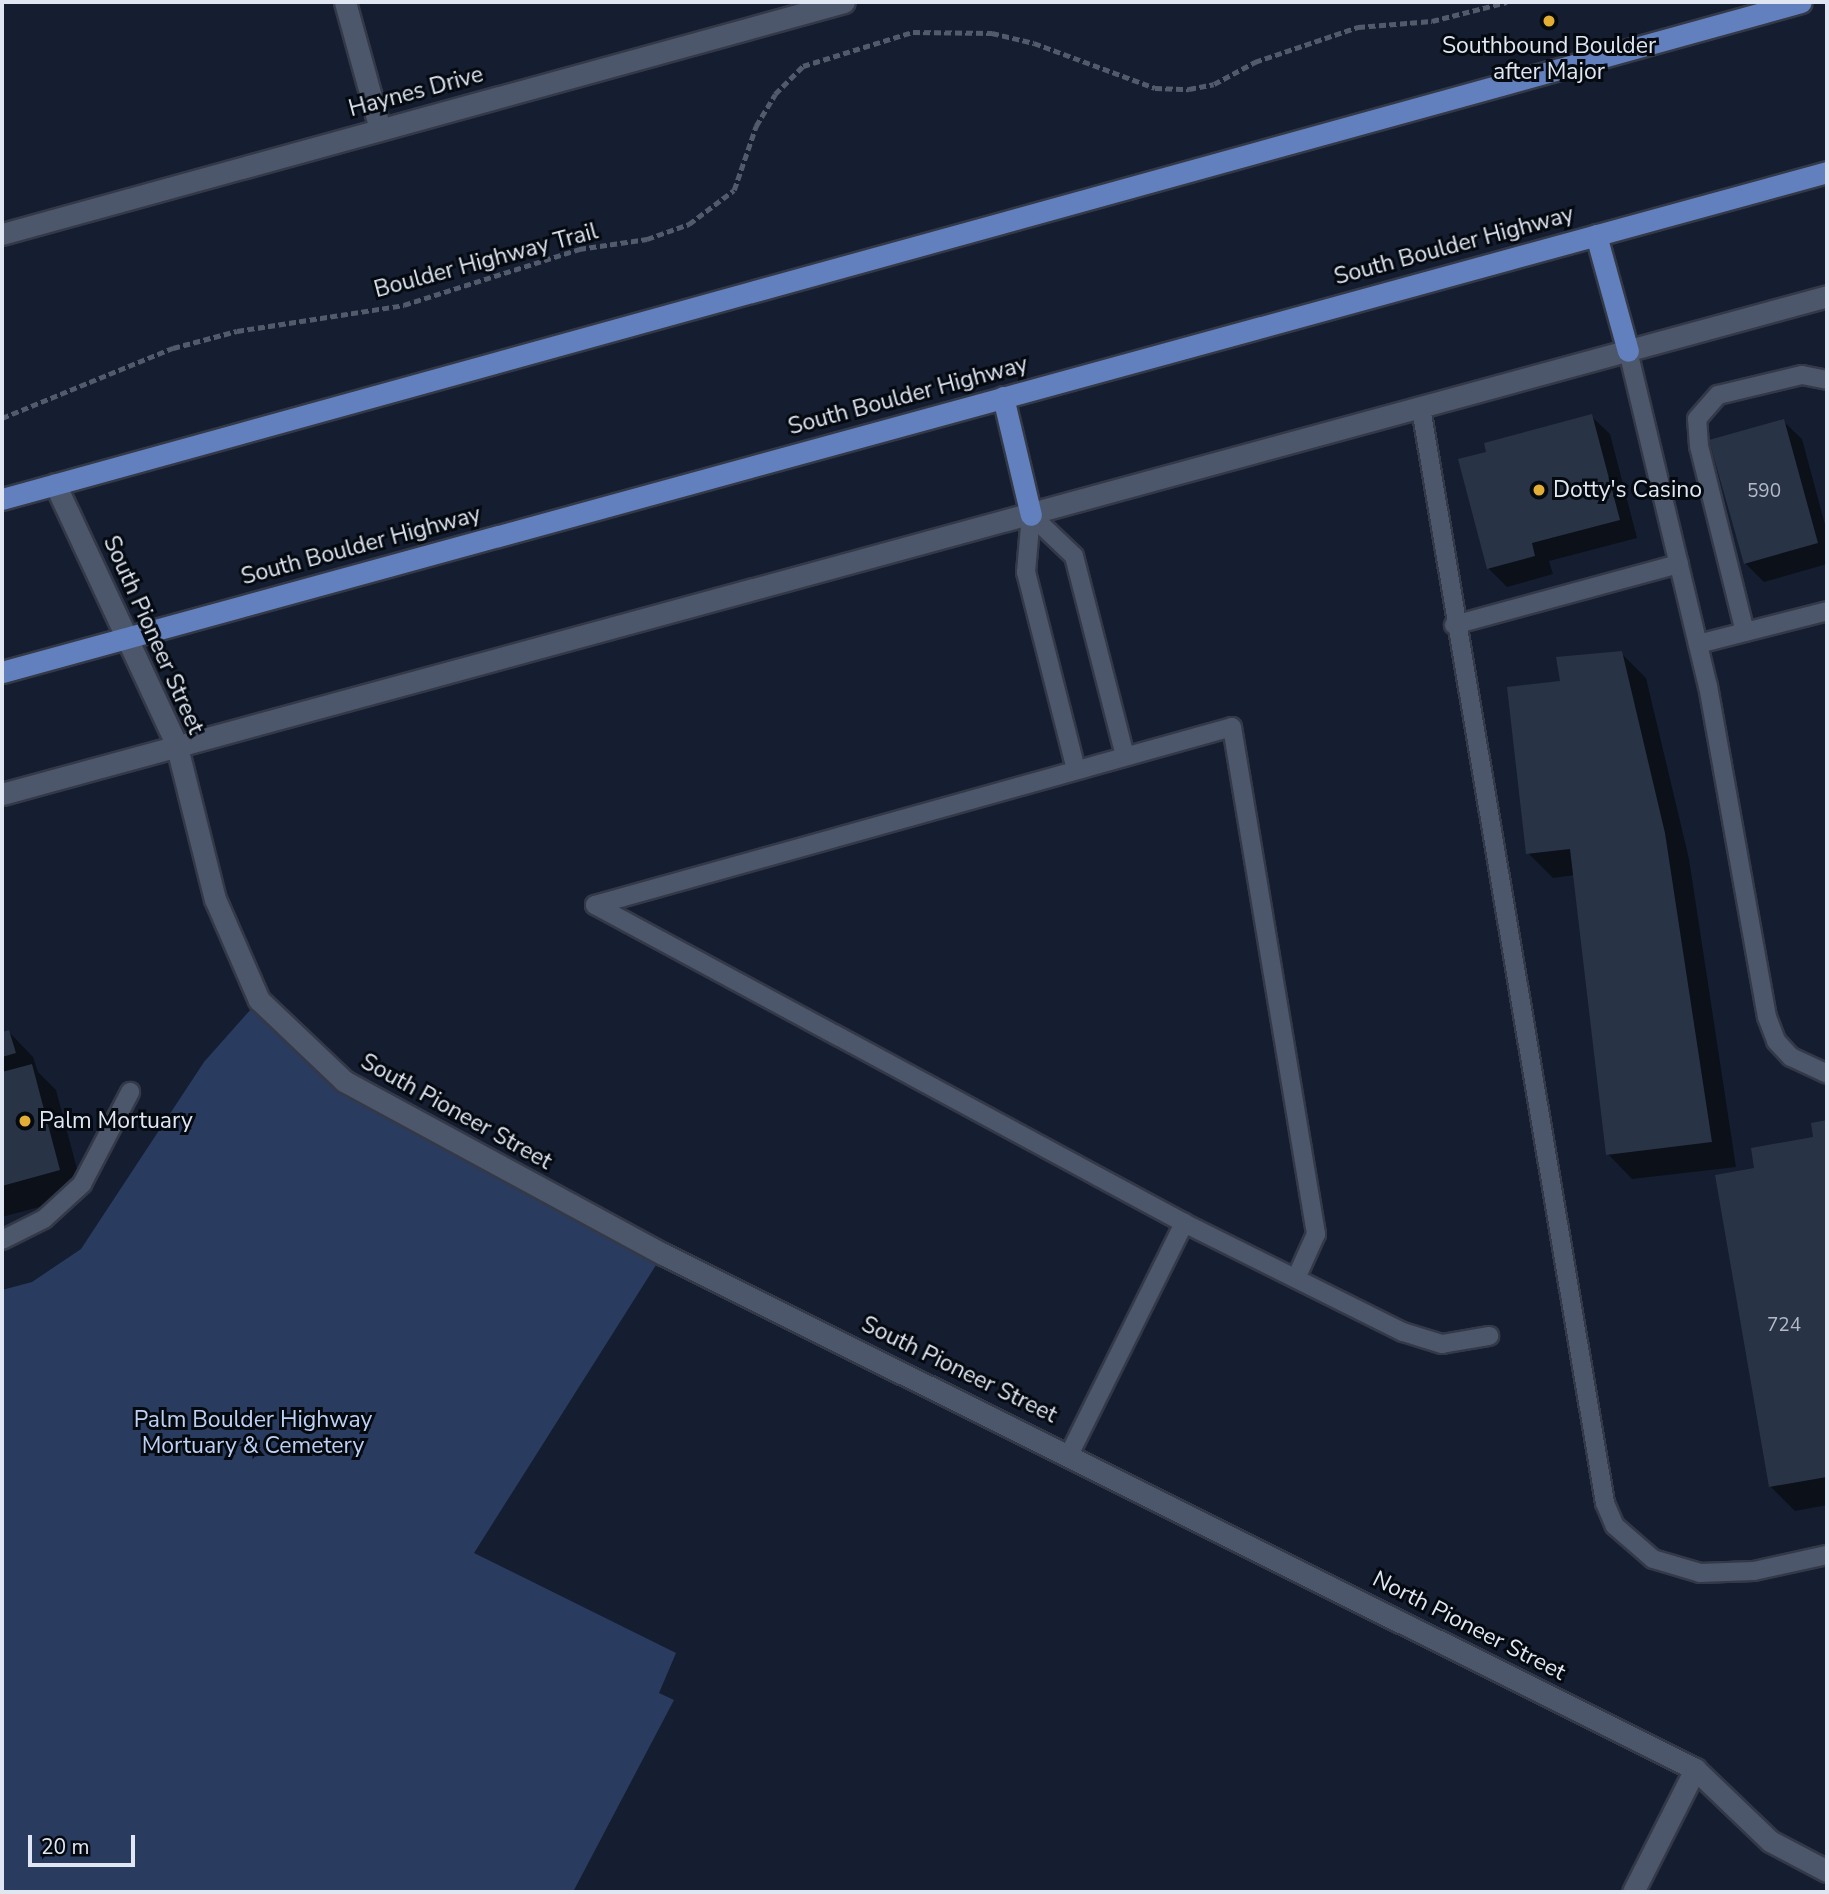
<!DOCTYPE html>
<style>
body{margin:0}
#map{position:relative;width:1829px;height:1894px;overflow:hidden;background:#151e30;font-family:"Nunito Sans",sans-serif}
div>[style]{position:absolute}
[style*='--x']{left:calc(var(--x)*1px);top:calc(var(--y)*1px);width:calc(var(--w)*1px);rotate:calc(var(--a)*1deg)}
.green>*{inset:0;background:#293b5e}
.shadow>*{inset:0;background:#0007}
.building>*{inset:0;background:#293346}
.path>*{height:4.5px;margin-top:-2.25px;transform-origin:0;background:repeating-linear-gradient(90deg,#525b6b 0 7px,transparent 0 10.5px)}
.roads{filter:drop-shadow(2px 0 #343948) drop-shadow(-2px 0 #343948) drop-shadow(0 2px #343948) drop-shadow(0 -2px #343948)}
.service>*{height:18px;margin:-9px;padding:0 9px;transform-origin:9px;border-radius:9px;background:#4c576c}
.minor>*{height:21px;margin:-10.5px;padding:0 10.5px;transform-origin:10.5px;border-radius:10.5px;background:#4c576c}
.tertiary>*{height:21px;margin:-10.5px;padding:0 10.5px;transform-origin:10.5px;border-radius:10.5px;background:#4c576c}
.primary>*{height:21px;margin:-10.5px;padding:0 10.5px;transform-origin:10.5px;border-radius:10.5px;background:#6280be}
.dots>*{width:19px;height:19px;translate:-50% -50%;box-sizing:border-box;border:4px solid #050910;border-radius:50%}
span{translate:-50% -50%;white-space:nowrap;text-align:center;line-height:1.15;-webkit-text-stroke:6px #050910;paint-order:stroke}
.number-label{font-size:19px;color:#b2bac8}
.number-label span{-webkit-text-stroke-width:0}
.poi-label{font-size:23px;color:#e0e7f3}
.left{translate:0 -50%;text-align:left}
.street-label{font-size:23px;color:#e0e7f3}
.park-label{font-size:23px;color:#bed0f4}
.frame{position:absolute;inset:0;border:4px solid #e0e7f3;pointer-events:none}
.scale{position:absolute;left:28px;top:1835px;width:107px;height:32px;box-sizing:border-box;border:4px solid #e0e7f3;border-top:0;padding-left:9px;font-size:21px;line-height:24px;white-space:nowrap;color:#e0e7f3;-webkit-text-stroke:5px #050910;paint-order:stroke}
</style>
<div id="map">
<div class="green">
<i style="clip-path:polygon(259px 1000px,344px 1081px,663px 1254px,474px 1553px,676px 1653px,659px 1693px,674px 1700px,573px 1892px,2px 1892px,2px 1290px,32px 1282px,81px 1249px,204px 1062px)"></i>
</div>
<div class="shadow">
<i style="clip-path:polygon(1591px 416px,1610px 434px,1637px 538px,1549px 561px,1553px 574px,1507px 587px,1488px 568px,1488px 454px)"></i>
<i style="clip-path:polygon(1783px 421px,1802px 439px,1827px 532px,1827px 564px,1764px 582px,1745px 563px)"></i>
<i style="clip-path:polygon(1621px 653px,1646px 678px,1689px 859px,1736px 1167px,1632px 1179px,1608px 1154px,1575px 875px,1553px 878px,1528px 853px,1562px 683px)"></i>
<i style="clip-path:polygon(9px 1032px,33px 1057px,38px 1072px,56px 1090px,84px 1195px,2px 1217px,2px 1034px)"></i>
<i style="clip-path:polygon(1827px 1122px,1827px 1505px,1795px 1511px,1770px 1486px,1756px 1170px,1815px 1138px,1813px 1125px)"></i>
</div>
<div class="building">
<i style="clip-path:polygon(1592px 414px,1620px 520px,1532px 543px,1535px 556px,1487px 569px,1458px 459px,1486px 452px,1484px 443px)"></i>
<i style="clip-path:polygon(1784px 419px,1818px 543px,1744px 564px,1709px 440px)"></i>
<i style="clip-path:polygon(1622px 651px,1665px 833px,1712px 1142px,1606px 1155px,1570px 849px,1526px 854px,1507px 687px,1560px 681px,1556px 657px)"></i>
<i style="clip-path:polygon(9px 1030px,16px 1053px,2px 1057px,2px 1032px)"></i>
<i style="clip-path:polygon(32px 1064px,60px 1170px,2px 1186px,2px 1072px)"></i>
<i style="clip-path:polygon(1827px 1120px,1827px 1477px,1769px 1487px,1715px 1175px,1754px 1168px,1751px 1148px,1813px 1137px,1811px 1123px)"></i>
</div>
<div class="path">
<i style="--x:2;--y:418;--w:185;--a:-22.3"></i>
<i style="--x:173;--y:348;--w:66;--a:-14.9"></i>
<i style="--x:237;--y:331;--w:169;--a:-8.8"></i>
<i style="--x:404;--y:305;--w:184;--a:-17.7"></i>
<i style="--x:579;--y:249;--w:69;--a:-8.4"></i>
<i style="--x:647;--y:239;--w:45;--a:-19.7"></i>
<i style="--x:689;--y:224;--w:56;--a:-37.1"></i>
<i style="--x:734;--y:190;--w:68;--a:-71"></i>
<i style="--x:756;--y:126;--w:37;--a:-59"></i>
<i style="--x:775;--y:94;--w:40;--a:-45"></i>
<i style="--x:803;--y:66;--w:115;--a:-17.2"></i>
<i style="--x:913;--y:32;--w:79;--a:0.7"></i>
<i style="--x:992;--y:33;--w:43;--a:13.4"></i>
<i style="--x:1034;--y:43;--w:129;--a:20.4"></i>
<i style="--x:1155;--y:88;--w:34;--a:2"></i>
<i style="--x:1189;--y:89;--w:25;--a:-11"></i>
<i style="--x:1214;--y:84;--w:47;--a:-28.2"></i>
<i style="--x:1255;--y:62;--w:109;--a:-18.8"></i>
<i style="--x:1358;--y:27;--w:74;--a:-4.6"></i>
<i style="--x:1432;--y:21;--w:77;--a:-14.2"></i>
</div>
<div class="roads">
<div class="service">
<i style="--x:1628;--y:351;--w:344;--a:76.6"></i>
<i style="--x:1708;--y:686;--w:336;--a:79.9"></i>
<i style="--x:1767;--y:1017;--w:26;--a:69"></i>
<i style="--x:1776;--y:1041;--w:22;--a:47"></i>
<i style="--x:1791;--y:1057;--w:40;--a:25"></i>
<i style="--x:1421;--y:408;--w:1110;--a:80.46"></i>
<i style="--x:1605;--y:1503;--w:25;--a:67"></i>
<i style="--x:1615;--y:1526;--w:50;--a:41"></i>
<i style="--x:1653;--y:1559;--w:49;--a:16.6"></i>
<i style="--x:1700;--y:1573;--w:54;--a:-2.1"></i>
<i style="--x:1754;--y:1571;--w:75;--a:-12.4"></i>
<i style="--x:1031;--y:515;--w:59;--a:43.6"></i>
<i style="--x:1074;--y:556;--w:206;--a:75.7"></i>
<i style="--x:1031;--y:515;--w:57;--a:95"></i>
<i style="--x:1026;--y:572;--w:204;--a:75.8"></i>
<i style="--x:1454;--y:625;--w:233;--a:-15.2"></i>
<i style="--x:1745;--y:632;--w:192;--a:-103.9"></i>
<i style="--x:1699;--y:446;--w:27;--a:-94"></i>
<i style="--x:1697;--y:419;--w:32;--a:-49"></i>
<i style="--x:1718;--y:395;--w:86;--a:-13.4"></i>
<i style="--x:1802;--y:375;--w:25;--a:11"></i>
<i style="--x:1698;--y:644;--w:133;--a:-14.3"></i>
<i style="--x:595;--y:905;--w:661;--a:-15.61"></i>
<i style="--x:1232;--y:727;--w:514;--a:80.59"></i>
<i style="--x:1316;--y:1234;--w:46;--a:114.3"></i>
<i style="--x:595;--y:905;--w:669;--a:28.36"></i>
<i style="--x:1184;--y:1223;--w:245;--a:26.5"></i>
<i style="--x:1403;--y:1332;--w:41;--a:17.1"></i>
<i style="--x:1442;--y:1344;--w:48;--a:-9.7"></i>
<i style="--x:2;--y:1240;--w:47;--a:-26.6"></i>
<i style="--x:44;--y:1219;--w:52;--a:-42.6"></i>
<i style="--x:82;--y:1184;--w:104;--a:-62.4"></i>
<i style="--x:1070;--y:1453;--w:257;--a:-63.6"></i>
</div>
<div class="minor">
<i style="--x:345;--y:2;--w:132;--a:74.6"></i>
<i style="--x:2;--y:234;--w:873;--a:-15.4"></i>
<i style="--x:2;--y:794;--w:1892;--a:-15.26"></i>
<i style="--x:1633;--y:1892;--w:138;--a:-63.2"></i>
</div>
<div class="tertiary">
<i style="--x:55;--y:484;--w:286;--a:65"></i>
<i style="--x:176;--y:743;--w:161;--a:76"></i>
<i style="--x:215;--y:899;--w:110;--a:66.5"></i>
<i style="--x:259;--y:1000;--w:117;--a:43.6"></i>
<i style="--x:344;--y:1081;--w:363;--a:28.5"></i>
<i style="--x:663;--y:1254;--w:1153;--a:26.52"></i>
<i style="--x:1695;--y:1769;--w:104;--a:43.8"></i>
<i style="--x:1770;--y:1841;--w:64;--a:27.8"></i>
</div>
<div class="primary">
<i style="--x:1596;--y:235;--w:120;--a:74.6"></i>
<i style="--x:1003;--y:397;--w:121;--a:76.7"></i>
<i style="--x:2;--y:499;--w:1866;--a:-15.44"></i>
<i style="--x:2;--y:672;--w:1892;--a:-15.32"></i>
</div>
</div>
<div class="dots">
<i style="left:1549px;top:21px;background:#e3ae35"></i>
<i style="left:1539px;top:490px;background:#e3ae35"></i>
<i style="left:25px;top:1121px;background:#e3ae35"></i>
</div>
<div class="number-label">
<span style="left:1764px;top:492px">590</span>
<span style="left:1784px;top:1326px">724</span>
</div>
<div class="poi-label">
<span style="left:1549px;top:59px">Southbound Boulder<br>after Major</span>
<span class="left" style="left:1553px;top:490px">Dotty's Casino</span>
<span class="left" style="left:39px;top:1121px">Palm Mortuary</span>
</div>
<div class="street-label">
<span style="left:416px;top:92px;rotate:-15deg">Haynes Drive</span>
<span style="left:1454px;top:246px;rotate:-15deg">South Boulder Highway</span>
<span style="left:486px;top:261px;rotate:-15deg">Boulder Highway Trail</span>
<span style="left:908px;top:396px;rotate:-15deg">South Boulder Highway</span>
<span style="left:361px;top:546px;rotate:-15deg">South Boulder Highway</span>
<span style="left:153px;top:635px;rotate:66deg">South Pioneer Street</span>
<span style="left:456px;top:1112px;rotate:29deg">South Pioneer Street</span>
<span style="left:959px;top:1370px;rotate:26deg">South Pioneer Street</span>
<span style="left:1469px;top:1626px;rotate:27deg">North Pioneer Street</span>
</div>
<div class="park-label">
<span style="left:253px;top:1433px">Palm Boulder Highway<br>Mortuary &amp; Cemetery</span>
</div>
<div class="frame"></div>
<div class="scale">20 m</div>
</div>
